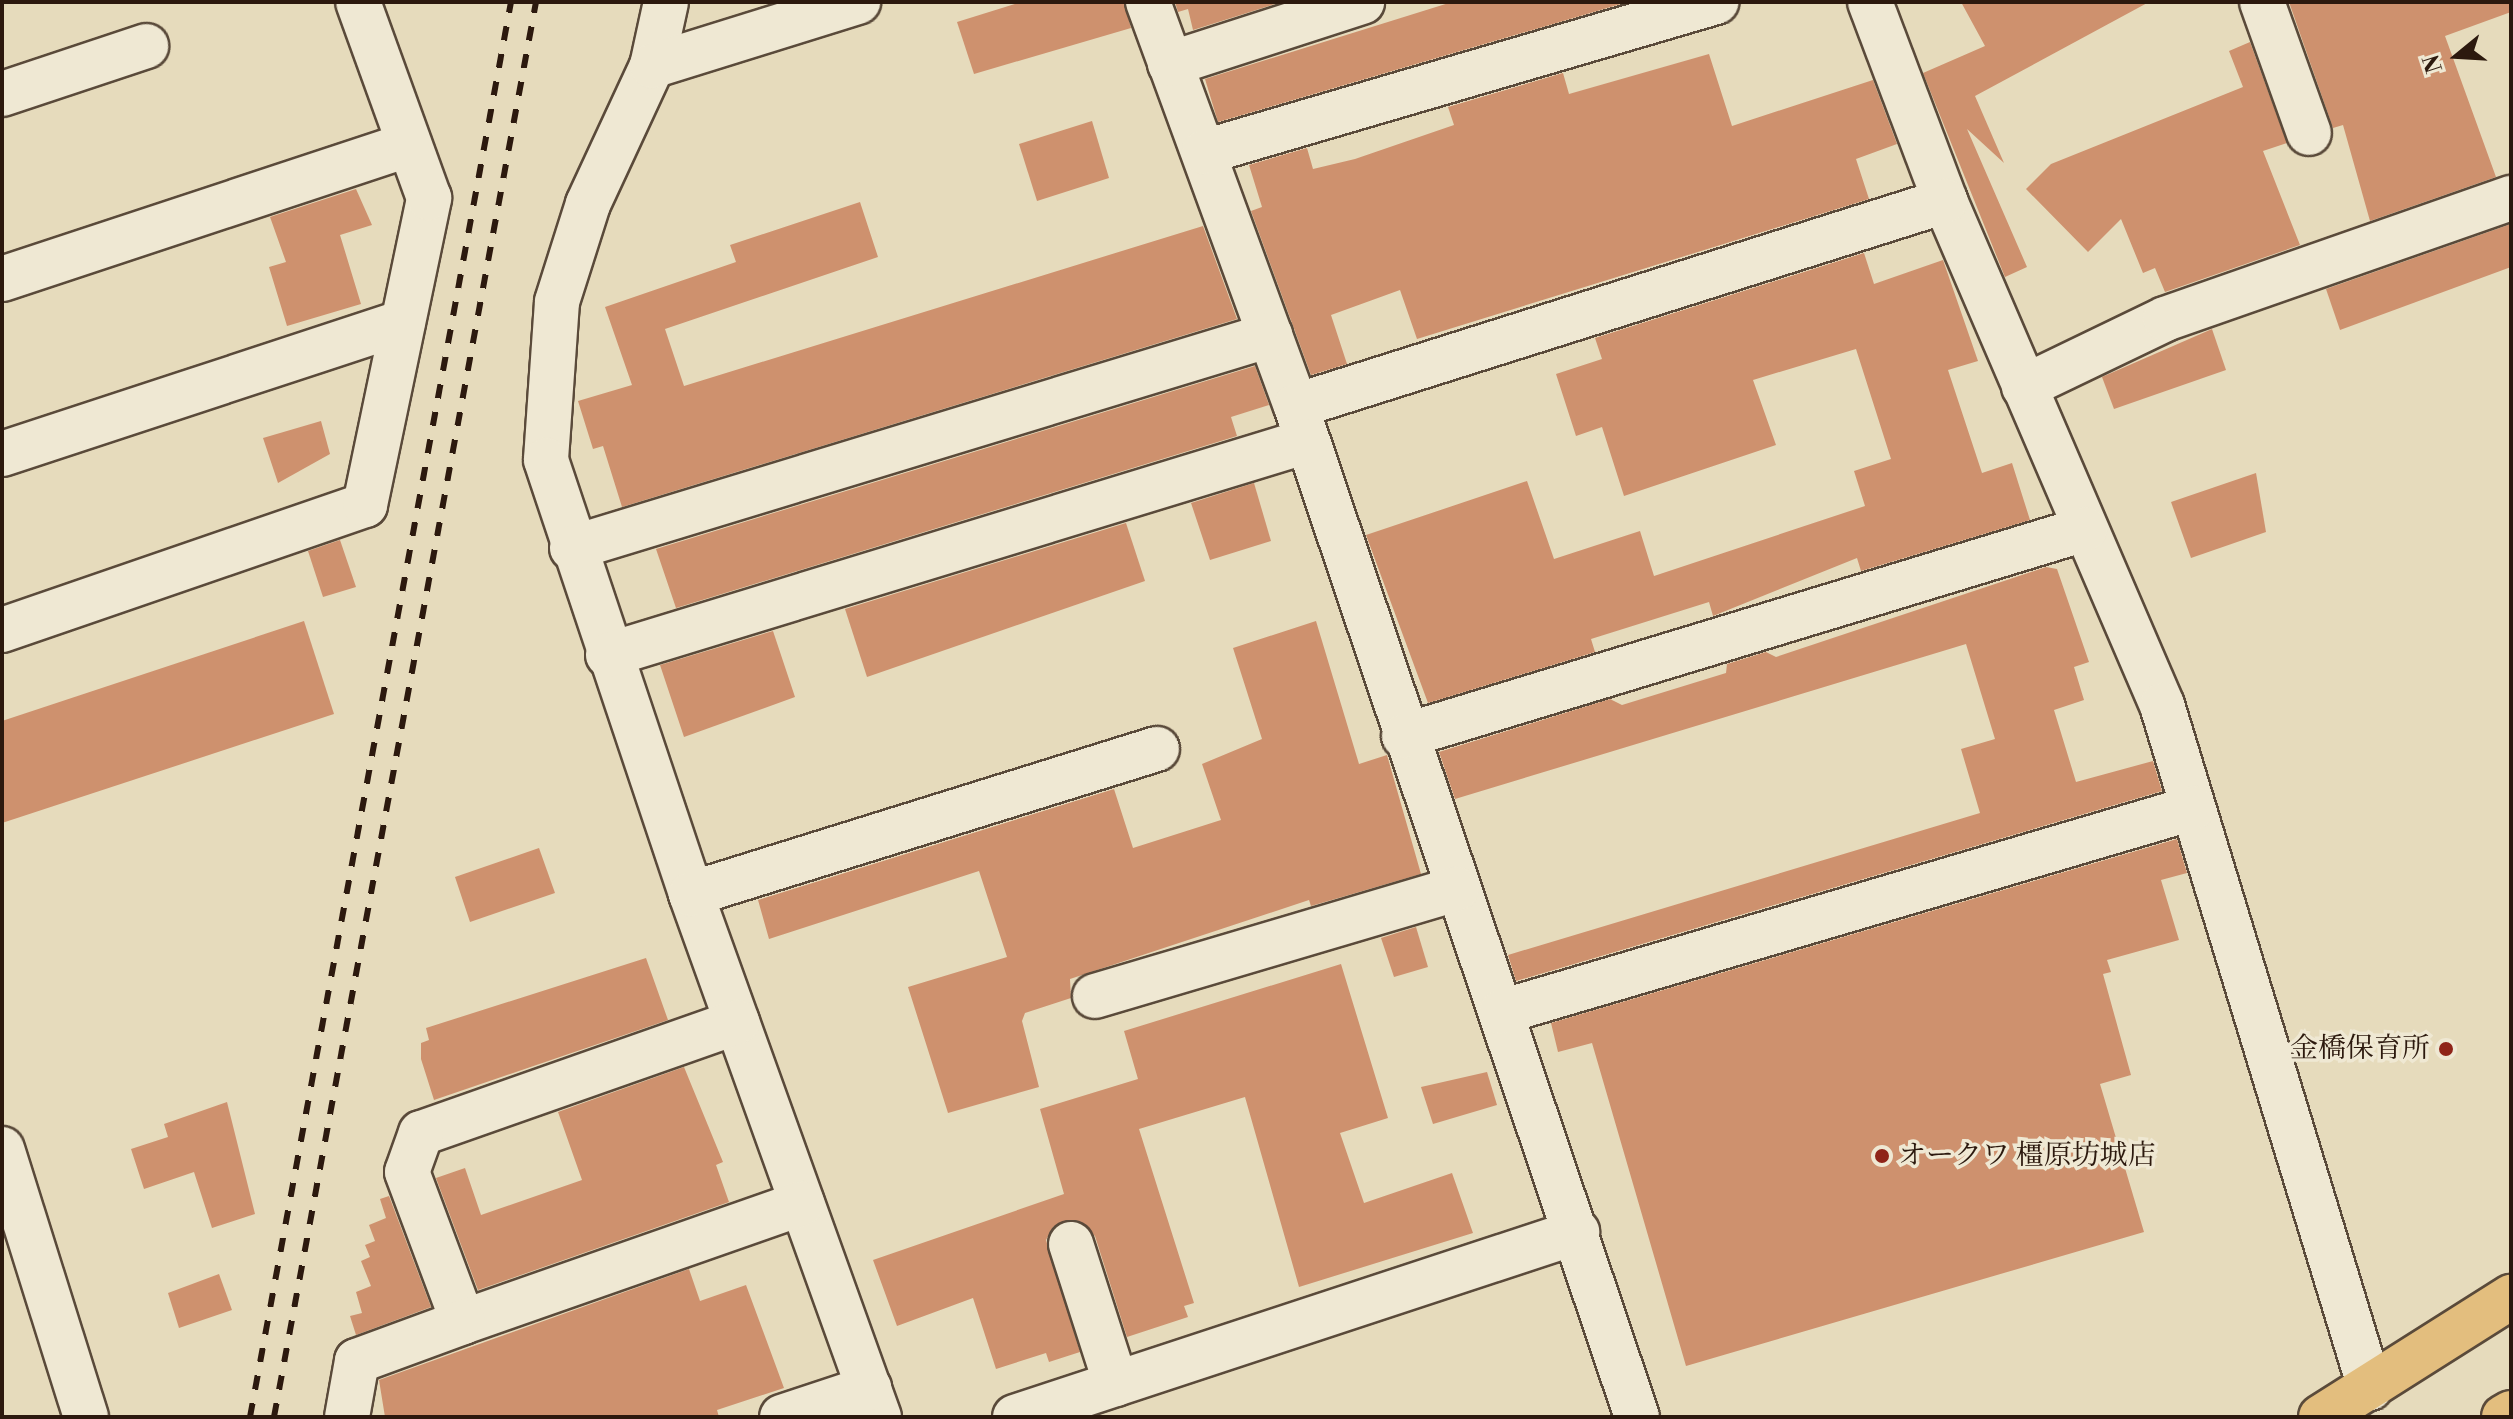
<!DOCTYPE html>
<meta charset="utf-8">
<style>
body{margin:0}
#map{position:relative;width:2513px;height:1419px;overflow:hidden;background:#e6dbbc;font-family:"Libre Bodoni","Noto Serif JP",serif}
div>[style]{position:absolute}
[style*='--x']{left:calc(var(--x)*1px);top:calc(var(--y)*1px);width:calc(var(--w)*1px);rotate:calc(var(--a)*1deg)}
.building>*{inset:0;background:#ce916e}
.roads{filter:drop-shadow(2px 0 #5a4a3a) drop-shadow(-2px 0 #5a4a3a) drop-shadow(0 2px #5a4a3a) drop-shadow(0 -2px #5a4a3a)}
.street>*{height:44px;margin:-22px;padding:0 22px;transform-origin:22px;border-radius:22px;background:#efe8d3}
.primary>*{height:44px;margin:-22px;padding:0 22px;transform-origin:22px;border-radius:22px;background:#e3be7e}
.highway>*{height:44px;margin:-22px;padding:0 22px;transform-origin:22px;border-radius:22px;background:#e3be7e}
.rail>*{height:6px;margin-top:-3px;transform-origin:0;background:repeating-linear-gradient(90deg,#2c190e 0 14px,transparent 0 28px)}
.dots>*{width:22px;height:22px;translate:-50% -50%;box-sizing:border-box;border:4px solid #efe8d3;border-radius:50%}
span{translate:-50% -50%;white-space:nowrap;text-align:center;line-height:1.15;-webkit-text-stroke:7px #efe8d3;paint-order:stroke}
.poi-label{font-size:28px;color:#2c190e}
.right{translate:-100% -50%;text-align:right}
.left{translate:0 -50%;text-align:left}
.frame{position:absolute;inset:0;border:4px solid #2c190e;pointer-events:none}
.north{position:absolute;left:2417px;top:16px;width:80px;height:80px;-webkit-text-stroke:6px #efe8d3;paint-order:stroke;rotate:252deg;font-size:22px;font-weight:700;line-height:32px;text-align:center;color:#2c190e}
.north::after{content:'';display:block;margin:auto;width:28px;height:36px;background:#2c190e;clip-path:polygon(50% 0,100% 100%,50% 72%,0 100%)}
</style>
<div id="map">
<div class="building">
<i style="clip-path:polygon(1021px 2px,1124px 2px,1131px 28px,974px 74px,957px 22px)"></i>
<i style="clip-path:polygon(1175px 2px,1274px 2px,1275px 4px,1193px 30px,1188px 9px,1178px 12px)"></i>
<i style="clip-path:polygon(1452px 2px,1621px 4px,1218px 122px,1205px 79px)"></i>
<i style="clip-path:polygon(1961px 2px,2149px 2px,1975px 96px,2004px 163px,1967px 129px,2027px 267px,2005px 277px,1923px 73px,1985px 46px)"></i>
<i style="clip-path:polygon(2289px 2px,2511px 2px,2511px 12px,2445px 36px,2496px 177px,2370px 221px,2343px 125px,2333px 128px)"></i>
<i style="clip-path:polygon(2250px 42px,2287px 143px,2263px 151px,2300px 245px,2165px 292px,2155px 268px,2143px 273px,2121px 219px,2088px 252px,2026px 189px,2051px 164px,2243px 87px,2229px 51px)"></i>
<i style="clip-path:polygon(1709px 54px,1732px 126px,1873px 80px,1897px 144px,1856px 159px,1869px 199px,1417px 339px,1400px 290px,1331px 315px,1347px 364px,1311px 375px,1251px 211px,1262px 207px,1249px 165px,1307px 148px,1313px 169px,1355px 159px,1454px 125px,1448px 107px,1563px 73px,1569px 94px)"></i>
<i style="clip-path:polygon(1092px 121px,1109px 178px,1037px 201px,1019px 144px)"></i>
<i style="clip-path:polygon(356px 189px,372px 225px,340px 235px,361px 304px,287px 326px,269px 267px,286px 262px,270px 217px)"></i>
<i style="clip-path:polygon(860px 202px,878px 257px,665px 329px,684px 386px,1203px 226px,1237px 319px,622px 507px,603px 446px,593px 449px,578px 401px,632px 385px,605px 307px,736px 262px,730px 245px)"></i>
<i style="clip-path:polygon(2511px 224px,2511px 267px,2340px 330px,2326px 289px)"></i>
<i style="clip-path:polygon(1864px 253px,1874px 284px,1943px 260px,1978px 361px,1948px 370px,1982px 473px,2012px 463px,2030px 520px,1861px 571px,1857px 558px,1713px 616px,1709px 602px,1591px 639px,1595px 652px,1428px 703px,1366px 535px,1527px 481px,1554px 559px,1640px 531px,1654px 576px,1865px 506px,1854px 471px,1891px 459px,1856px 349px,1753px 380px,1776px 445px,1624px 496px,1602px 427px,1576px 436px,1556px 374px,1602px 359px,1595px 338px)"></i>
<i style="clip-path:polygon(2212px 329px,2226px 370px,2114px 409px,2102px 377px)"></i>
<i style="clip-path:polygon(1255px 366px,1269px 405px,1231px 417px,1237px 436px,676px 608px,656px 549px)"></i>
<i style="clip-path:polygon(321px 421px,330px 454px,278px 483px,263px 438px)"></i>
<i style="clip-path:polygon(2256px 473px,2266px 532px,2191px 558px,2171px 502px)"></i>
<i style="clip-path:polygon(1254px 483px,1271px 541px,1210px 560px,1191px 503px)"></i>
<i style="clip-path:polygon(1126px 523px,1145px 581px,867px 677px,845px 609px)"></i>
<i style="clip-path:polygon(340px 540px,356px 587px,323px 597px,308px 551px)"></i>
<i style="clip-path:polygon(2046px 567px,2057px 569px,2089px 662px,2074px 667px,2084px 700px,2054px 710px,2076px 782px,2153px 761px,2162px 791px,1516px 981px,1508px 955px,1980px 813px,1961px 749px,1995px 739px,1966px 644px,1455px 799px,1439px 752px,1610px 699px,1622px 705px,1726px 673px,1727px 664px,1766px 652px,1776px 657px)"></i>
<i style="clip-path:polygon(304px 621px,334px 714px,2px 823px,2px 721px)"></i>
<i style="clip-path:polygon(1316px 621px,1359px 764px,1387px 755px,1421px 874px,1311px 906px,1309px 900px,1070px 979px,1071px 998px,1025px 1013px,1022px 1021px,1039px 1087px,948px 1113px,908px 987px,1007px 957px,979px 871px,769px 939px,758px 900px,1114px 789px,1133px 848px,1221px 820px,1202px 764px,1262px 739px,1233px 648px)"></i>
<i style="clip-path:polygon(773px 631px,795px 697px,684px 737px,660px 665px)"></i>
<i style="clip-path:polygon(2177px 839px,2187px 873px,2161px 880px,2179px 940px,2107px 960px,2111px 972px,2103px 974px,2131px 1075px,2100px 1084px,2144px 1232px,1686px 1366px,1592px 1043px,1558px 1052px,1551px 1023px)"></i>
<i style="clip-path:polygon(539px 848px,555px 893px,470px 922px,455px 877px)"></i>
<i style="clip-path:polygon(1416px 927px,1428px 967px,1394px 977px,1381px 938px)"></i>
<i style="clip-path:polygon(646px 958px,668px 1020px,434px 1100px,421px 1059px,421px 1043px,429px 1040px,426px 1028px)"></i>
<i style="clip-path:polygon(1341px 964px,1388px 1118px,1340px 1133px,1364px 1203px,1452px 1173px,1473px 1233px,1299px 1287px,1245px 1097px,1139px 1129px,1194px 1303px,1184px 1306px,1188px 1317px,1127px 1337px,1095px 1236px,1076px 1220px,1053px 1227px,1046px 1240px,1080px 1352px,1049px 1362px,1046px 1353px,996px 1369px,973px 1298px,897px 1326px,873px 1260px,1064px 1194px,1040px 1109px,1138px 1079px,1124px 1031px)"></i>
<i style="clip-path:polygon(684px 1067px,723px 1162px,716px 1165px,729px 1202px,478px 1290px,436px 1178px,465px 1168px,481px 1215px,582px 1180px,558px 1112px)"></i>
<i style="clip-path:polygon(1487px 1072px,1497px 1105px,1433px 1124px,1421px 1087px)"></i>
<i style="clip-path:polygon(227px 1102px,255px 1214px,212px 1228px,194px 1172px,144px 1189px,131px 1149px,168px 1137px,164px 1124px)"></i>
<i style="clip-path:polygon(389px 1196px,431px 1307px,356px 1335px,350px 1316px,362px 1313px,356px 1292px,371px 1286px,361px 1261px,370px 1257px,365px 1245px,375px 1241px,369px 1225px,386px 1218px,380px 1199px)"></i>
<i style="clip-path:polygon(689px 1269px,700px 1301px,746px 1285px,784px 1388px,717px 1410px,719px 1417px,385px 1417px,379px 1380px)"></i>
<i style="clip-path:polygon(219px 1274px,232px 1310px,179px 1328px,168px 1293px)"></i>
</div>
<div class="roads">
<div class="street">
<i style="--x:666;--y:2;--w:66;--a:102.3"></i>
<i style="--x:652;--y:66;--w:152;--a:114.9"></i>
<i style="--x:588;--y:204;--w:103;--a:107.6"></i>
<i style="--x:557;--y:302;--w:158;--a:94"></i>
<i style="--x:546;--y:460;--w:458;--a:71.5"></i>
<i style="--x:691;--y:894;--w:556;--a:70.23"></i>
<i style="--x:1148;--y:2;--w:430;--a:69.9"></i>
<i style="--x:1296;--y:406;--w:1067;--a:71.36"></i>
<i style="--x:1870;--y:2;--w:213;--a:69.3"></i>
<i style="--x:1945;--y:201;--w:549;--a:66.71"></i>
<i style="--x:2162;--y:705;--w:714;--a:73.06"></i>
<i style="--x:2262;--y:2;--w:139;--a:70.3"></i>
<i style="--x:1170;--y:64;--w:202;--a:-17.9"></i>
<i style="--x:652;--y:66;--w:216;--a:-17.3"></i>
<i style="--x:2;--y:94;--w:152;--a:-18.4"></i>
<i style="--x:1204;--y:152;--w:534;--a:-16.33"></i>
<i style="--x:2;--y:279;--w:428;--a:-18.3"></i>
<i style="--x:2024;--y:387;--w:157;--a:-25.7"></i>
<i style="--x:2165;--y:319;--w:367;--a:-19.3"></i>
<i style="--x:1296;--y:406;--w:681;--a:-17.53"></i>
<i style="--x:2;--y:454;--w:422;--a:-18.2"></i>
<i style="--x:572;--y:548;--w:730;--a:-16.97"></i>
<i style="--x:2;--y:630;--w:384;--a:-19"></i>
<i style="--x:365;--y:505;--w:314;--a:-78.2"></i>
<i style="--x:429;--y:198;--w:208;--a:-109.9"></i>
<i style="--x:608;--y:655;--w:731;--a:-17.02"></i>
<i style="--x:1404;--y:736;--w:712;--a:-16.91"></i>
<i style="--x:691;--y:894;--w:488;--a:-17.3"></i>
<i style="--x:1095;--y:996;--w:377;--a:-16.5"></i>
<i style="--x:1501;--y:1012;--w:721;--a:-16.43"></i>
<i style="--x:737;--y:1022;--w:335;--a:160.6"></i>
<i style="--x:421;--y:1133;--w:41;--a:109.7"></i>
<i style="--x:407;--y:1172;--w:160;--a:69.5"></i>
<i style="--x:463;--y:1322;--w:359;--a:-19.3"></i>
<i style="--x:2;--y:1149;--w:281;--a:72.6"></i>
<i style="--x:1071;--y:1244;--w:147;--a:72.2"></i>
<i style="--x:347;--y:1417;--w:57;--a:-79.9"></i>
<i style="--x:357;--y:1361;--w:113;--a:-20.2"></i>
<i style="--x:782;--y:1417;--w:92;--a:-18.4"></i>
<i style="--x:1015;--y:1417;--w:592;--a:-18.22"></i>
</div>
<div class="primary">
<i style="--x:2321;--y:1417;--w:225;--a:-32.3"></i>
</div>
<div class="highway">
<i style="--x:2504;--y:1417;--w:8;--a:-30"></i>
</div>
</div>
<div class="rail">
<i style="--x:250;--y:1417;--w:1439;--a:-79.55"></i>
<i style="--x:274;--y:1417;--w:1439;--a:-79.51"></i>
</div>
<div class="dots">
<i style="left:2446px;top:1049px;background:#8f2418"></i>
<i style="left:1882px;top:1156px;background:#8f2418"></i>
</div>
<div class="poi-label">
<span class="right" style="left:2430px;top:1049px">金橋保育所</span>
<span class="left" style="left:1898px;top:1156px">オークワ 橿原坊城店</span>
</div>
<div class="frame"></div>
<div class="north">N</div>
</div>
